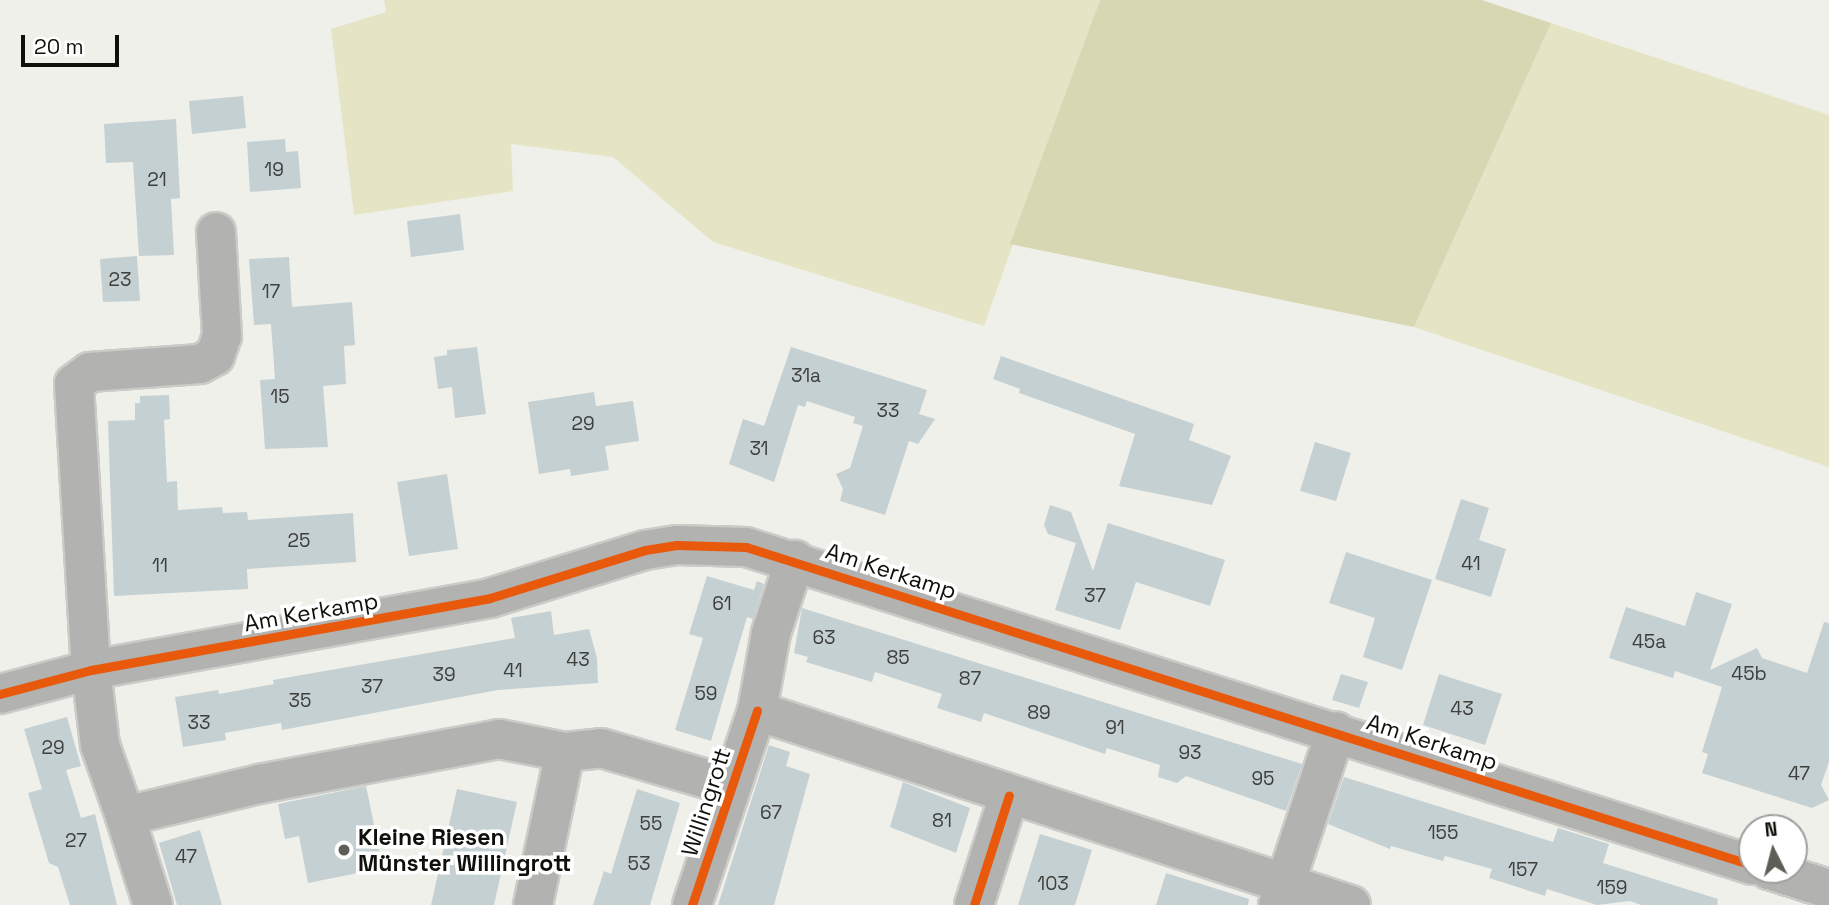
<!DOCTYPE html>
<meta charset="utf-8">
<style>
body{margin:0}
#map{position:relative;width:1829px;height:905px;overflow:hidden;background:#f0f0ea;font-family:"Space Grotesk",sans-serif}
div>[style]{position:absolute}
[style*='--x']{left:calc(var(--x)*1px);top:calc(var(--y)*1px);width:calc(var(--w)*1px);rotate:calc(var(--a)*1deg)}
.green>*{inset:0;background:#e5e4c5}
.forest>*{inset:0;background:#d8d7b4}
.building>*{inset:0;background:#c5d0d3}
.roads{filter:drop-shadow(2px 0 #cbcbc7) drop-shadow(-2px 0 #cbcbc7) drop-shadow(0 2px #cbcbc7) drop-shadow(0 -2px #cbcbc7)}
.minor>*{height:38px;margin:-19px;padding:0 19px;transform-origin:19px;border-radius:19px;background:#b2b2b0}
.cycleway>*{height:9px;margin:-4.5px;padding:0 4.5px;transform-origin:4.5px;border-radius:4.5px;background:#e8590c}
.dots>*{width:19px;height:19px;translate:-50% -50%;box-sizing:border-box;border:4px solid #fff;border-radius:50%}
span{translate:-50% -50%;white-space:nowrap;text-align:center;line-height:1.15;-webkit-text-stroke:7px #fff;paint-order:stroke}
.number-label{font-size:19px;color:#3d403d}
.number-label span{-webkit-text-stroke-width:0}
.street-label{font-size:23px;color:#10100b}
.poi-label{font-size:23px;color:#10100b;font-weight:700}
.left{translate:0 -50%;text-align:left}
.north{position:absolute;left:1738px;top:814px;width:70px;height:70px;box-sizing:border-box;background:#fff;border:2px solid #9f9f9d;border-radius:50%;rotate:354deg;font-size:19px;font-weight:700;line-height:28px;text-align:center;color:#10100b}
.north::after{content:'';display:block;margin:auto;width:24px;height:32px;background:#5e5e59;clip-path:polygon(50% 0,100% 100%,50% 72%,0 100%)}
.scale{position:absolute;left:21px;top:35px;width:98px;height:32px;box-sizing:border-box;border:4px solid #10100b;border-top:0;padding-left:9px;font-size:21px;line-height:24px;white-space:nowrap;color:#10100b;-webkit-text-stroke:5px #fff;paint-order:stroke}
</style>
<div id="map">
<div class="green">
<i style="clip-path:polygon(384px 0,1100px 0,984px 326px,713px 242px,613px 157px,511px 144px,513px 191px,354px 215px,331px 29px,386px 12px)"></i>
<i style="clip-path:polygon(1551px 23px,1829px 115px,1829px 467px,1414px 327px)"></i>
</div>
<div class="forest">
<i style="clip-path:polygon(1100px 0,1482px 0,1551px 23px,1414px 327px,1010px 244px)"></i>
</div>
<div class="building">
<i style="clip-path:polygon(243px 96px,246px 128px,192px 134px,189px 101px)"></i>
<i style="clip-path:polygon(176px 119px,180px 198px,171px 199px,174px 255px,139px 256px,133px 162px,106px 163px,104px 124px)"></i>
<i style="clip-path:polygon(285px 139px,286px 152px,298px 151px,301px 188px,250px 192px,247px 142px)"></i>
<i style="clip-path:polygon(460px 214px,464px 250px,411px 257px,407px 221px)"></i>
<i style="clip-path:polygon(137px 256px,140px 301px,103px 302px,100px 259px)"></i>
<i style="clip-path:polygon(289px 257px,292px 307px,352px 302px,355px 345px,344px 346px,346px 384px,323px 386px,328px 447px,265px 449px,260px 380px,275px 379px,271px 324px,254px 325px,249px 259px)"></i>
<i style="clip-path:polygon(477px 347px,486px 414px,455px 418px,452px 387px,438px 389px,434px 357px,447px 355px,447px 350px)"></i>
<i style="clip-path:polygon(791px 347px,927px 390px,919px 414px,935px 419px,918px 444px,909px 441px,885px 515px,840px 501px,843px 489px,836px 474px,850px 468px,863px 426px,853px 423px,855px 417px,807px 401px,805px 407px,798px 405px,774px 482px,729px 464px,743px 419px,764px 426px)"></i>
<i style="clip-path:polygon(1001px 356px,1194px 424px,1189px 440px,1231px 456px,1212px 505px,1119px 486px,1135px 434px,1019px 393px,1020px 389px,993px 379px)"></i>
<i style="clip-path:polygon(594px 392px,596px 406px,633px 401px,639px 441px,605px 446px,609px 470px,571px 476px,570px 469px,539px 474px,528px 402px)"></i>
<i style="clip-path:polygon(169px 395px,170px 419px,164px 420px,167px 482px,177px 481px,178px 510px,222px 507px,223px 513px,247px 512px,248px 520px,353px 513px,356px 562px,247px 569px,248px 589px,114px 596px,108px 421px,135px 420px,135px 403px,140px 403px,140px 396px)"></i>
<i style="clip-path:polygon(1315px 442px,1351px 453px,1336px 501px,1300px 491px)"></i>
<i style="clip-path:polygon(447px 474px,458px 549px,409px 556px,397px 482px)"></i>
<i style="clip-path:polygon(1461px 499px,1489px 508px,1479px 540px,1506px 549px,1491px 597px,1435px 579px)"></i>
<i style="clip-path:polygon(1050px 505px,1071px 512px,1093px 571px,1108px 523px,1225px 560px,1210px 606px,1136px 582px,1120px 630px,1055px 610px,1076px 543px,1048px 534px,1044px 525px)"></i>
<i style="clip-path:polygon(1346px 552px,1432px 580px,1402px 670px,1363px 657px,1375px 618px,1329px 603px)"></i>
<i style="clip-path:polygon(707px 576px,754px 590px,757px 581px,764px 584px,753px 619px,747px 617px,711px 741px,675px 730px,703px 638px,689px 634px)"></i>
<i style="clip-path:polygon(1696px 592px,1732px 604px,1710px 670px,1757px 648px,1762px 658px,1807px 673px,1824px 622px,1829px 623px,1829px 762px,1821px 785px,1829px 800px,1812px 808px,1702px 773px,1708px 754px,1702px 752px,1722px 687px,1675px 671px,1673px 678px,1609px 658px,1626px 607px,1685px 626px)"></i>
<i style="clip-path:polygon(802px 608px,1302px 764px,1286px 811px,1186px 776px,1177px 783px,1158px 777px,1160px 765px,1107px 748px,1105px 754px,984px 713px,981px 722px,937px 708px,942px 694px,875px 672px,872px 682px,806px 662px,808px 657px,794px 653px)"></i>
<i style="clip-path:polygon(551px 611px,554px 635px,589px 629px,597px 658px,598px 683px,498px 690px,282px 730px,281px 723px,225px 733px,226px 740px,183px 747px,175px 697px,218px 690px,219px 694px,274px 684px,273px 680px,515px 638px,511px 618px)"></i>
<i style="clip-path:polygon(1341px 674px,1368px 682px,1359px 708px,1332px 700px)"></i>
<i style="clip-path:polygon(1439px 674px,1502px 694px,1485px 745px,1423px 725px)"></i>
<i style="clip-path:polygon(67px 717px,81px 766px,66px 770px,81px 818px,95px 814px,117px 905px,70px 905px,58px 867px,49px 863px,28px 793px,42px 789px,24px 729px)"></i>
<i style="clip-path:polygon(769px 745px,790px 752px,786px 766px,810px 774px,774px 905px,718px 905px)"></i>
<i style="clip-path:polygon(1344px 777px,1553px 842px,1558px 828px,1609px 844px,1603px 863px,1718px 899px,1717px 905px,1641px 905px,1630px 901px,1597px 905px,1547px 889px,1545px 896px,1508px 884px,1489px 878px,1492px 869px,1445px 856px,1443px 861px,1391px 846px,1390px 849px,1328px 824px)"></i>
<i style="clip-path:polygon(903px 782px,970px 808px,956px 853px,890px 827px)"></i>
<i style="clip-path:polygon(366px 786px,383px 868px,308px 883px,299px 836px,285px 839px,278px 804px)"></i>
<i style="clip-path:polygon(457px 789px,517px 802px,494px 905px,431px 905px)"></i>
<i style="clip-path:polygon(637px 789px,680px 803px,650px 905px,593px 905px,604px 871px,611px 874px)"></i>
<i style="clip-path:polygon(200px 830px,222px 905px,177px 905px,159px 843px)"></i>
<i style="clip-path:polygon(1040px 834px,1092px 850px,1075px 905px,1018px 905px)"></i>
<i style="clip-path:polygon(1166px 873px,1249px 899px,1248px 905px,1156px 905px)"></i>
</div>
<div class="roads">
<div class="minor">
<i style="--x:0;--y:694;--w:94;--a:-14.8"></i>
<i style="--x:91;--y:670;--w:405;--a:-10.2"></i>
<i style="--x:490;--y:598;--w:162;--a:-17.2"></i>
<i style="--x:645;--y:550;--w:32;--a:-9"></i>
<i style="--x:677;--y:545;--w:69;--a:1.7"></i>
<i style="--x:746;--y:547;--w:1055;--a:17.54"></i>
<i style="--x:757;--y:711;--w:625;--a:18.09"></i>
<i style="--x:125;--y:816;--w:75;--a:-109.4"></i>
<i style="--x:100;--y:745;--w:76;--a:-96.8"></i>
<i style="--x:91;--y:670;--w:287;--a:-93.4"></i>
<i style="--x:74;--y:384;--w:20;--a:-37"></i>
<i style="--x:90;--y:372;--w:110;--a:-4.2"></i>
<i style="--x:200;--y:364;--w:17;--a:-28"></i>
<i style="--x:215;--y:356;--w:21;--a:-71"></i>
<i style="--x:222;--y:336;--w:104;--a:-93.3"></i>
<i style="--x:1769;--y:870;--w:63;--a:17.6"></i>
<i style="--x:153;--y:905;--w:93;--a:-107.5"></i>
<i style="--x:125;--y:816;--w:138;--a:-13.4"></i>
<i style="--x:259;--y:784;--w:244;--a:-10.6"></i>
<i style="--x:499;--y:739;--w:67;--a:11.1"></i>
<i style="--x:565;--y:752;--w:36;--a:-6"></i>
<i style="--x:601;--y:748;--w:135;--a:16.3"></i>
<i style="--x:533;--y:905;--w:156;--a:-78.2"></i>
<i style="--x:692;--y:905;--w:205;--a:-71.5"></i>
<i style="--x:757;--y:711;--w:79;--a:-79.8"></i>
<i style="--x:771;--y:633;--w:77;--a:-71.8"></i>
<i style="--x:974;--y:905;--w:115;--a:-72.3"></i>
<i style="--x:1278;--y:905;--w:183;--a:-71.6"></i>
</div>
</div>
<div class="cycleway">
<i style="--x:0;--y:694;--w:94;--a:-14.8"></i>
<i style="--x:91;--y:670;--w:405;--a:-10.2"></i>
<i style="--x:490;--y:598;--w:162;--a:-17.2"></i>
<i style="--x:645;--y:550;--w:32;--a:-9"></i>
<i style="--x:677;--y:545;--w:69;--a:1.7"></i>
<i style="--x:746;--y:547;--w:1055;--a:17.54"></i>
<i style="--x:692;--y:905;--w:205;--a:-71.5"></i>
<i style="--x:974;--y:905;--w:115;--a:-72.3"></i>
</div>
<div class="dots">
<i style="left:344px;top:850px;background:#5e5e59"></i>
</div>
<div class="number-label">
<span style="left:274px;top:170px">19</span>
<span style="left:157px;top:180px">21</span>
<span style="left:120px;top:280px">23</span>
<span style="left:271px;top:292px">17</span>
<span style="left:806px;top:376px">31a</span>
<span style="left:280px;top:397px">15</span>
<span style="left:888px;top:411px">33</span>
<span style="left:583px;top:424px">29</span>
<span style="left:759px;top:449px">31</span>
<span style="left:299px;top:541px">25</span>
<span style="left:1471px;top:564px">41</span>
<span style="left:160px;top:566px">11</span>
<span style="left:1095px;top:596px">37</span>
<span style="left:722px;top:604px">61</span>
<span style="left:824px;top:638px">63</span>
<span style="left:1649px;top:642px">45a</span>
<span style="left:898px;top:658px">85</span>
<span style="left:578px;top:660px">43</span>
<span style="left:513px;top:671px">41</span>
<span style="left:1749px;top:674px">45b</span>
<span style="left:444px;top:675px">39</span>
<span style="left:970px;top:679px">87</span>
<span style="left:372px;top:687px">37</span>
<span style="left:706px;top:694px">59</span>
<span style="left:300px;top:701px">35</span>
<span style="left:1462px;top:709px">43</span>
<span style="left:1039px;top:713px">89</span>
<span style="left:199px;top:723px">33</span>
<span style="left:1115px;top:728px">91</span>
<span style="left:53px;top:748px">29</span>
<span style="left:1190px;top:753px">93</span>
<span style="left:1799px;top:774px">47</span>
<span style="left:1263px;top:779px">95</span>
<span style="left:771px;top:813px">67</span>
<span style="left:942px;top:821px">81</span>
<span style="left:651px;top:824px">55</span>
<span style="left:1443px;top:833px">155</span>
<span style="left:76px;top:841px">27</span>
<span style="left:186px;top:857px">47</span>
<span style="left:639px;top:864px">53</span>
<span style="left:1523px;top:870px">157</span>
<span style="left:1053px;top:884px">103</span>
<span style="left:1612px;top:888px">159</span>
</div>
<div class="street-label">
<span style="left:891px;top:571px;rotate:18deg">Am Kerkamp</span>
<span style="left:311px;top:612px;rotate:-10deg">Am Kerkamp</span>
<span style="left:1432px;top:742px;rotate:18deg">Am Kerkamp</span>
<span style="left:706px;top:802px;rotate:-72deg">Willingrott</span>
</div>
<div class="poi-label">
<span class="left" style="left:358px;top:850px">Kleine Riesen<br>Münster Willingrott</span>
</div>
<div class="north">N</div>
<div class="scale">20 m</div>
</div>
